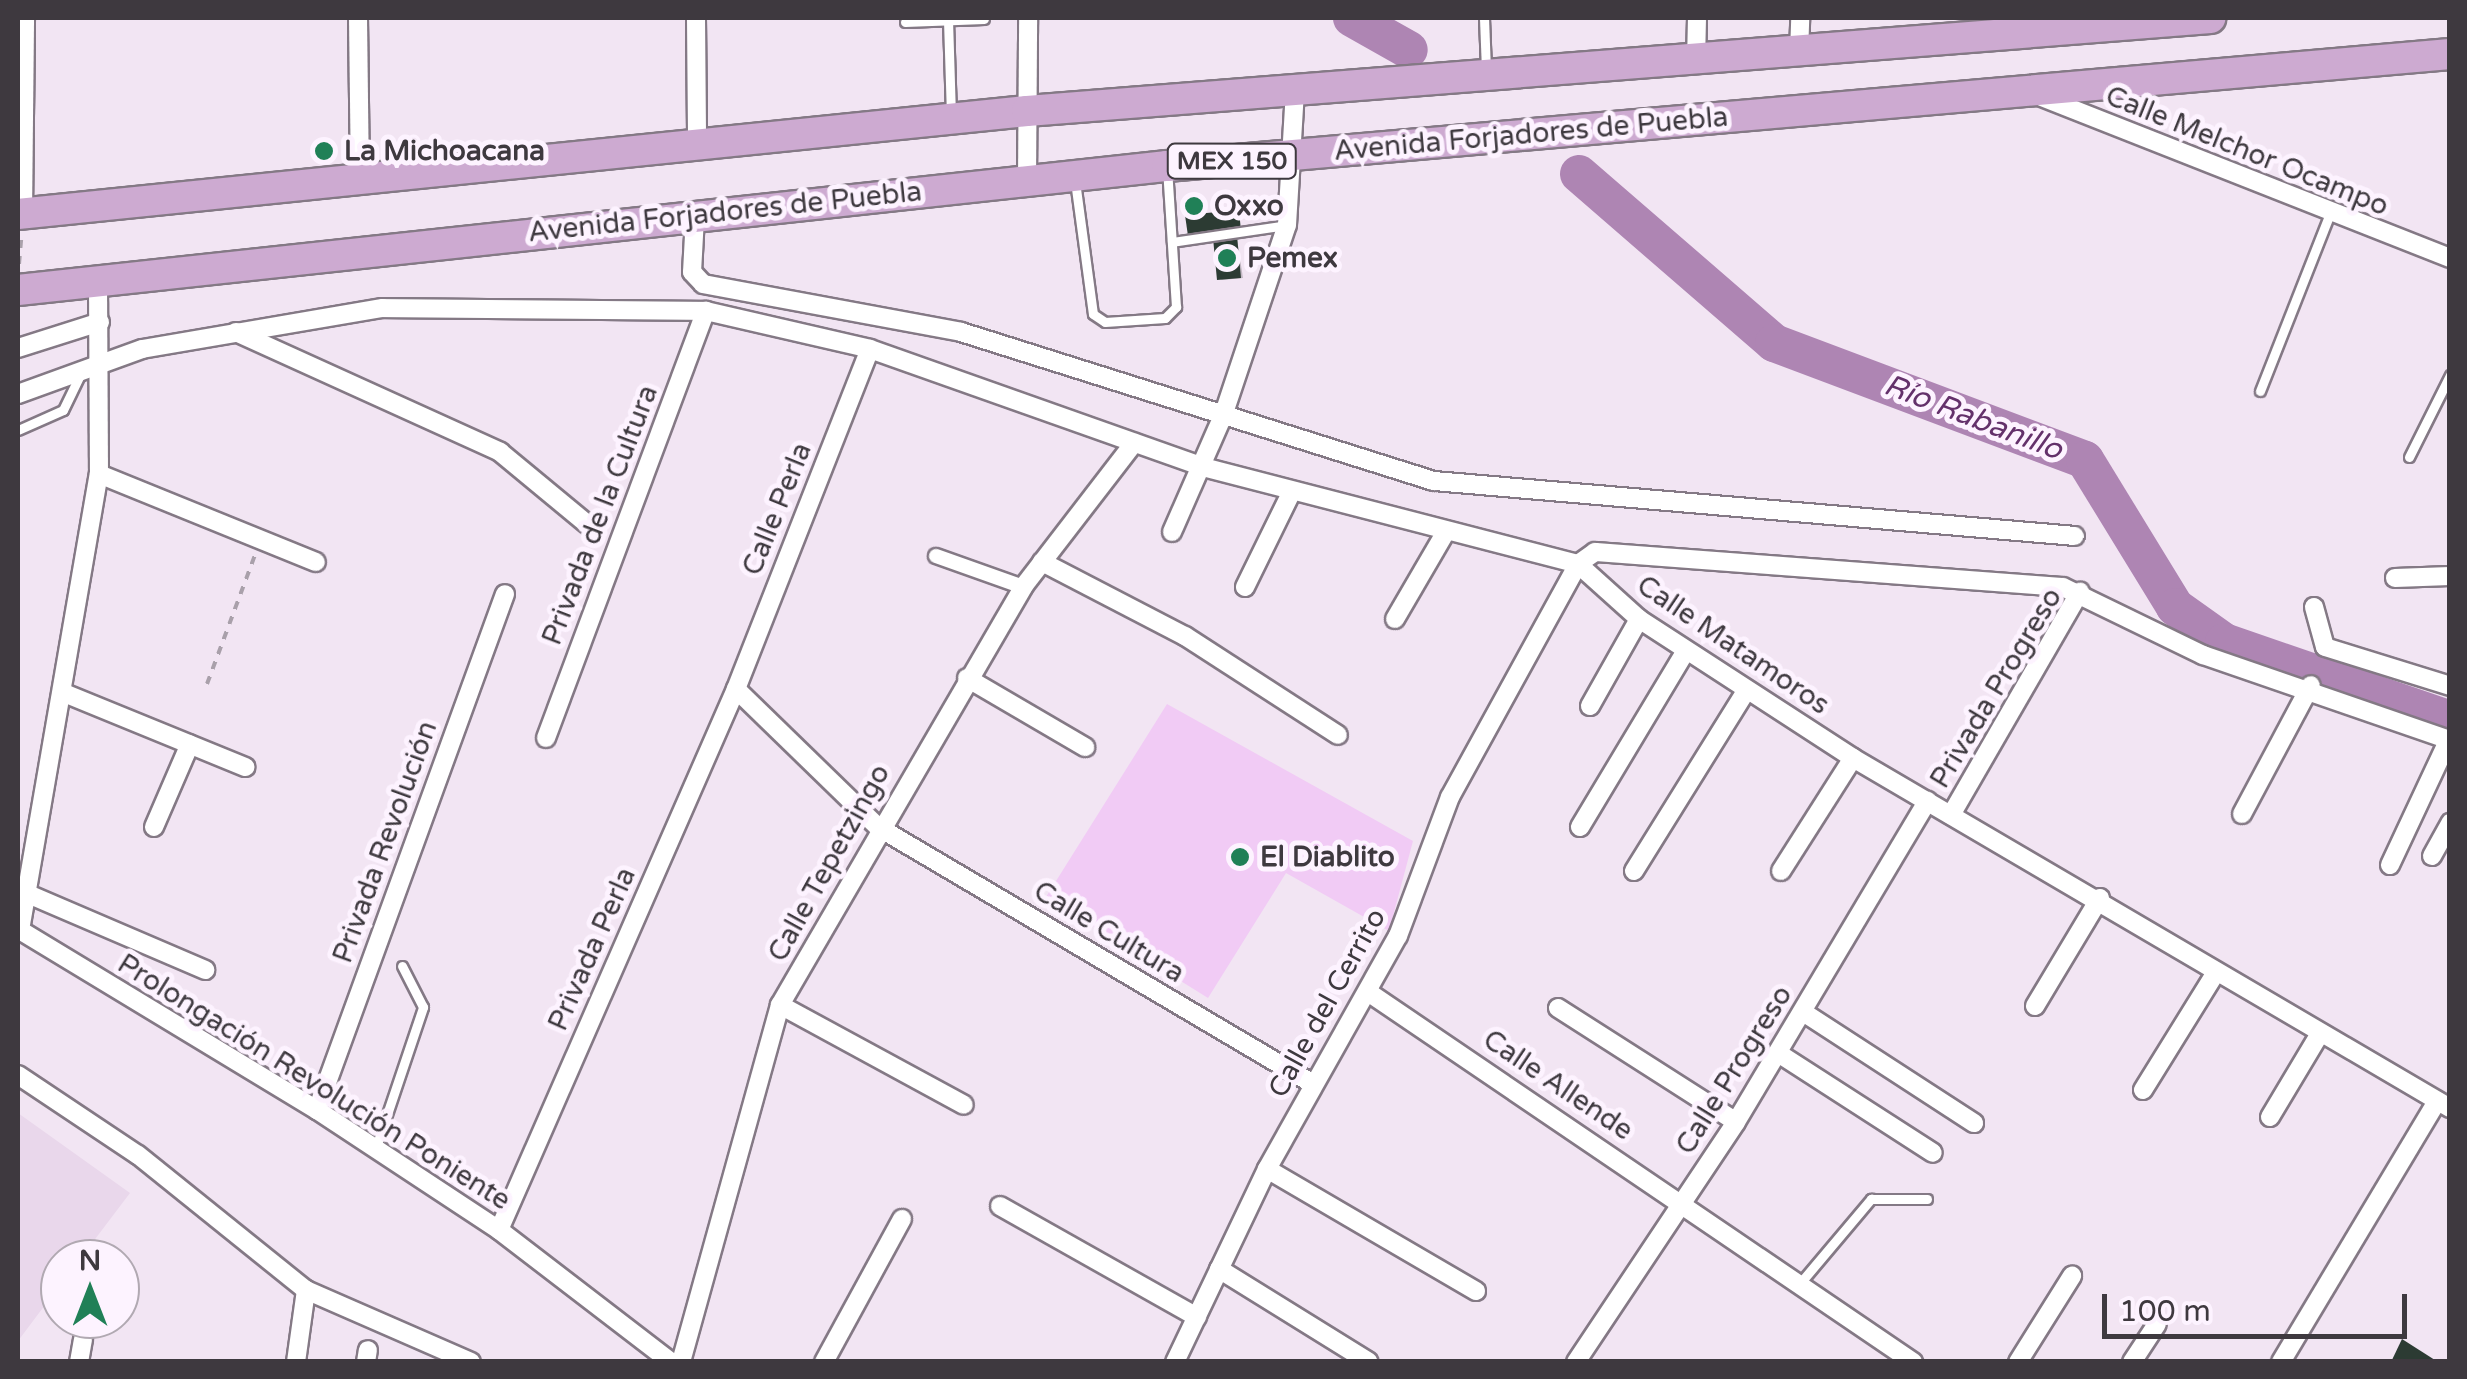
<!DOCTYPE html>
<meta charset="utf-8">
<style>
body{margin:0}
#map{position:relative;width:2467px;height:1379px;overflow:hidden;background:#f2e5f3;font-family:"Varela Round",sans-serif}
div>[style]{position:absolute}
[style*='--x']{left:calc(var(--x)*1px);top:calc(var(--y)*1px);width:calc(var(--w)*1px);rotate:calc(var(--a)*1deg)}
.built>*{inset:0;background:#e9d7eb}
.green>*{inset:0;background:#f1cbf5}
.shadow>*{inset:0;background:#0003}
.river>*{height:38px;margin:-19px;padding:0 19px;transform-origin:19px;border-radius:19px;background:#ae85b3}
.building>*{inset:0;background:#2c3b33}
.path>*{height:4px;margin-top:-2px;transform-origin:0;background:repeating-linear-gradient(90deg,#a9a0aa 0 8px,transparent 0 16px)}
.roads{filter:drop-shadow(2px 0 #847985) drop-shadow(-2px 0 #847985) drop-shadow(0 2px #847985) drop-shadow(0 -2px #847985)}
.service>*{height:9px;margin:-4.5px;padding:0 4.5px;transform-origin:4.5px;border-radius:4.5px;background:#fff}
.pedestrian>*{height:14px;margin:-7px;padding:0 7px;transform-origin:7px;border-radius:7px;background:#fff}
.minor>*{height:18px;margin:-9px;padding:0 9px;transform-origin:9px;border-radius:9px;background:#fff}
.primary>*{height:30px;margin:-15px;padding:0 15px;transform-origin:15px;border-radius:15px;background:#cdaad1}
.dots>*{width:28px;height:28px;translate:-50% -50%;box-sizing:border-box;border:5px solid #fdf3ff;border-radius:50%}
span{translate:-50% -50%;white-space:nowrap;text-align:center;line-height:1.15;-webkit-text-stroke:10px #fdf3ff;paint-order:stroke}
.shield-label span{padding:2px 8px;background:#fdf3ff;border:2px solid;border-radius:8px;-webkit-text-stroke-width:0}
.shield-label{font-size:25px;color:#3e393f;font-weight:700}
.street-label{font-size:28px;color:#3e393f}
.poi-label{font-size:28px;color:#3e393f;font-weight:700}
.left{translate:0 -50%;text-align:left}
.water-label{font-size:30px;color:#64316b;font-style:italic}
.frame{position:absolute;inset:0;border:20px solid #3e393f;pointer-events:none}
.north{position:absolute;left:40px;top:1239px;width:100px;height:100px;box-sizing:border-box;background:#fdf3ff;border:2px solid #b1a9b2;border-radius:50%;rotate:0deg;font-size:28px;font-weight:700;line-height:40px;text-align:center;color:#3e393f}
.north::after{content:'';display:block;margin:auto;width:35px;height:45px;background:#208057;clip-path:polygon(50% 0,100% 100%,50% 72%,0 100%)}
.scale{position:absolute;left:2102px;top:1294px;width:305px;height:45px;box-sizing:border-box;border:5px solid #3e393f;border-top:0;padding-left:12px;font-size:30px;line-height:35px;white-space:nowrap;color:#3e393f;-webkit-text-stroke:8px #fdf3ff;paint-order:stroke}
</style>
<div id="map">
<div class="built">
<i style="clip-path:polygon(18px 1113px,130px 1193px,80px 1259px,60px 1259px,60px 1285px,18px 1341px)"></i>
</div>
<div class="green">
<i style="clip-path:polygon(1167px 704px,1413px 841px,1389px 931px,1286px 873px,1208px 998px,1046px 897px)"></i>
</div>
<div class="shadow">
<i style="clip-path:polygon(1237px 239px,1243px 278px,1222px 280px,1219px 278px)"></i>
</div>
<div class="river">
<i style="--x:1352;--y:18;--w:65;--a:29.3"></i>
<i style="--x:1579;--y:174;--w:258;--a:40.9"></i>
<i style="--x:1774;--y:343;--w:332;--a:20.6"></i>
<i style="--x:2085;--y:460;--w:172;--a:58.5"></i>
<i style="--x:2175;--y:607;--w:60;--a:35.5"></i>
<i style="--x:2224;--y:642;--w:239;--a:19"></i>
</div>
<div class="building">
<i style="clip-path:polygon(1239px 210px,1241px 231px,1188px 236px,1185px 215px)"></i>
<i style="clip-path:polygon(1237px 236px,1241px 278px,1217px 280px,1213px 238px)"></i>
<i style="clip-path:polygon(2402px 1339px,2438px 1362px,2391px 1362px)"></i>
</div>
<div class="path">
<i style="--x:19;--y:264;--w:25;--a:-85"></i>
<i style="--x:207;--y:684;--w:138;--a:-69.6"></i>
</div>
<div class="roads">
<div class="service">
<i style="--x:1484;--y:18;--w:52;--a:87.8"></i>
<i style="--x:948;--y:20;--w:93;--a:88.2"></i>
<i style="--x:905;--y:22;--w:79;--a:-2.2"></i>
<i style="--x:1075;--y:181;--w:134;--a:82.3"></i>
<i style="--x:1093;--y:314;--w:14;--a:34"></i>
<i style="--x:1105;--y:322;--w:60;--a:-3.8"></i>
<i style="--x:1165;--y:318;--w:16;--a:-45"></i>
<i style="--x:1176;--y:307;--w:138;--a:-93.7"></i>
<i style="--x:1172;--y:242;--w:116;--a:-8.4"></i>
<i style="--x:2260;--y:391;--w:186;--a:-68.5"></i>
<i style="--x:18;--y:430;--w:49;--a:-24"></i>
<i style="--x:63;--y:410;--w:41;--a:-64.1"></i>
<i style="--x:2409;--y:457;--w:92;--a:-63.4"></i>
<i style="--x:375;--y:1150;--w:151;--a:-71.4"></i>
<i style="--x:423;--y:1007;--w:46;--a:-117.1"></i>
<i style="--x:1801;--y:1282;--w:109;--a:-49.9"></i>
<i style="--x:1871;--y:1199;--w:56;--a:0"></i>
</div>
<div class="pedestrian">
<i style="--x:936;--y:556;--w:92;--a:19.6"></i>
</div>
<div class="minor">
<i style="--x:358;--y:18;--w:162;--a:89.3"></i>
<i style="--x:696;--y:18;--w:126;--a:89.5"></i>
<i style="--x:1799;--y:54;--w:36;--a:-88"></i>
<i style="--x:1696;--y:62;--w:44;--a:-88.7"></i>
<i style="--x:2039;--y:96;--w:442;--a:21.5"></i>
<i style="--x:1027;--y:181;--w:163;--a:-89.6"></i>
<i style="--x:23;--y:214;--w:196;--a:-89.4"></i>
<i style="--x:695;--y:217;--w:55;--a:93.1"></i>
<i style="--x:692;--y:272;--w:16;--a:47"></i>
<i style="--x:703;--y:284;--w:262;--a:10.5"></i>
<i style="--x:961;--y:332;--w:496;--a:17.5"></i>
<i style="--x:1434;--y:481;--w:643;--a:4.9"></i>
<i style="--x:236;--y:332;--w:290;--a:24.4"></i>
<i style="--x:500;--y:452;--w:113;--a:39.6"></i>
<i style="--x:18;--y:348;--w:86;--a:-17.6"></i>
<i style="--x:18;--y:394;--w:132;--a:-19.9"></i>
<i style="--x:142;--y:349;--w:244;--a:-9.7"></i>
<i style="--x:383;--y:308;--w:323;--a:0.5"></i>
<i style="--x:706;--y:311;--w:168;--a:13"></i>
<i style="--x:870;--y:349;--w:353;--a:19.5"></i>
<i style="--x:1203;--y:467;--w:387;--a:14.5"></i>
<i style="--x:1578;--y:564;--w:82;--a:42"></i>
<i style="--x:1639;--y:619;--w:255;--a:33"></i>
<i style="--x:1853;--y:758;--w:692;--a:30.38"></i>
<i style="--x:99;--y:474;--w:234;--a:22.1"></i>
<i style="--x:1172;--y:532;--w:127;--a:-66.3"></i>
<i style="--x:1223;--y:416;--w:201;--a:-71.5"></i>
<i style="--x:1287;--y:225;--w:134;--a:-86.6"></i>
<i style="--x:1042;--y:562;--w:161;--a:27.4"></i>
<i style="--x:1185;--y:636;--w:182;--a:32.9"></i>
<i style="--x:2395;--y:578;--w:55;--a:-2.1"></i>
<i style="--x:1245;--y:587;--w:105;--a:-63.9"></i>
<i style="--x:2314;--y:607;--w:41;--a:74.6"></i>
<i style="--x:2325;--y:647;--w:131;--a:17.3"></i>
<i style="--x:1395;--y:619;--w:99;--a:-59.8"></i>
<i style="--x:967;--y:678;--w:137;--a:30.3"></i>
<i style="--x:736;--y:689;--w:198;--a:44.2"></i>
<i style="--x:878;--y:827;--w:505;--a:30.57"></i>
<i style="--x:64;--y:693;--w:196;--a:22.2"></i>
<i style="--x:1590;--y:706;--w:100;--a:-60.6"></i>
<i style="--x:546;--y:738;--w:456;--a:-69.5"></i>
<i style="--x:2242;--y:814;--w:146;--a:-61.9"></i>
<i style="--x:1951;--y:815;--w:258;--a:-60"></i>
<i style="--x:154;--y:827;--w:90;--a:-66.6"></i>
<i style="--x:1580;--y:827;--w:204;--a:-59"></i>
<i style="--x:2432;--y:856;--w:38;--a:-61"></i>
<i style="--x:2390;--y:865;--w:139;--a:-64.9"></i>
<i style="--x:1634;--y:871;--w:212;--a:-58.1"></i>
<i style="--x:1781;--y:871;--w:134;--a:-57.5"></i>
<i style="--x:28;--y:894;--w:193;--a:23.2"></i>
<i style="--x:18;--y:929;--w:350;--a:31.2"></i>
<i style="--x:317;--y:1110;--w:218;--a:33.4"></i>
<i style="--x:499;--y:1230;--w:217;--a:37.5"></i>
<i style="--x:20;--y:930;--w:463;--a:-80.2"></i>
<i style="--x:99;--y:474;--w:194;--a:-90.3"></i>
<i style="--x:1368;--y:992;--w:659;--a:34.17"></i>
<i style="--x:780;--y:1005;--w:209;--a:28.5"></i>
<i style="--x:2035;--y:1006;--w:126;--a:-59"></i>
<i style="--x:1558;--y:1008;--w:211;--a:32.6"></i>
<i style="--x:1803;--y:1012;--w:204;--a:33"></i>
<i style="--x:1778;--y:1053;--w:184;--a:32.8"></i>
<i style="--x:18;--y:1075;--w:144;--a:33.7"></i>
<i style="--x:138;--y:1155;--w:216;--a:38.8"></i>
<i style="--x:306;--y:1290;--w:180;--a:23.6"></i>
<i style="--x:2143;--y:1090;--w:137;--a:-58.2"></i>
<i style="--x:317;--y:1110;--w:549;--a:-69.98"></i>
<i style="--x:2270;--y:1117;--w:96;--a:-59.1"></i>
<i style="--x:1267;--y:1169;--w:242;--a:30.3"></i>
<i style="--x:1000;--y:1206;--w:226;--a:29.4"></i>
<i style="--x:499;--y:1230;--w:591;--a:-66.34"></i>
<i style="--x:736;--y:689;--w:365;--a:-68.5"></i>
<i style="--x:1219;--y:1269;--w:176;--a:31.8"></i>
<i style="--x:79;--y:1362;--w:23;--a:-80"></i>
<i style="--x:296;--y:1362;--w:73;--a:-82.1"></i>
<i style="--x:366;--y:1362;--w:12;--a:-81"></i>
<i style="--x:681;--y:1362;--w:370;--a:-74.5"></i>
<i style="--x:780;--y:1005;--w:484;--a:-59.8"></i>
<i style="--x:1023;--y:587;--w:182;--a:-52.4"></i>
<i style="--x:824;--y:1362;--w:163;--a:-61.4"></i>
<i style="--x:1175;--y:1362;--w:214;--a:-64.5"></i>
<i style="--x:1267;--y:1169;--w:267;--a:-60.7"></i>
<i style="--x:1398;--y:936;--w:148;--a:-69.5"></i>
<i style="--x:1450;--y:797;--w:266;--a:-61.2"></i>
<i style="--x:1578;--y:564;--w:21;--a:-35"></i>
<i style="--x:1595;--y:552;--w:469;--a:4.3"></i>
<i style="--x:2063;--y:587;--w:156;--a:25.9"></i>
<i style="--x:2203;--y:655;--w:261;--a:19"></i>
<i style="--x:1576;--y:1362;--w:288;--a:-56.3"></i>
<i style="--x:1736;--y:1122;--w:374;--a:-59.2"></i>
<i style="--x:2018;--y:1362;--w:102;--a:-57.9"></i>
<i style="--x:2132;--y:1362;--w:45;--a:-56.7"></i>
<i style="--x:2281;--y:1362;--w:304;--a:-59.1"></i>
</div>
<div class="primary">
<i style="--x:18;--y:214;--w:1014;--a:-5.83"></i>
<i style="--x:1027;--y:111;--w:1187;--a:-4.49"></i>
<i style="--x:18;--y:290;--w:1156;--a:-6.16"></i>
<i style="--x:1167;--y:166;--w:1288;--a:-4.99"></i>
</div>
</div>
<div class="dots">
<i style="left:324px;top:151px;background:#208057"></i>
<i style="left:1194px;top:206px;background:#208057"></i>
<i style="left:1227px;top:258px;background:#208057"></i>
<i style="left:1240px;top:857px;background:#208057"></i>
</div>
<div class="shield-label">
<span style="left:1232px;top:161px">MEX 150</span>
</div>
<div class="street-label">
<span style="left:1531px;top:134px;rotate:-5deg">Avenida Forjadores de Puebla</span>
<span style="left:2247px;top:151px;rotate:22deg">Calle Melchor Ocampo</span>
<span style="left:725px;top:212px;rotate:-6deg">Avenida Forjadores de Puebla</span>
<span style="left:777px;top:509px;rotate:-68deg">Calle Perla</span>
<span style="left:600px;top:515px;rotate:-69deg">Privada de la Cultura</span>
<span style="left:1733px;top:645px;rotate:34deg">Calle Matamoros</span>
<span style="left:1996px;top:688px;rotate:-59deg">Privada Progreso</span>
<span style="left:385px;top:842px;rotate:-70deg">Privada Revolución</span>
<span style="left:829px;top:863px;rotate:-61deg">Calle Tepetzingo</span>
<span style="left:1109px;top:932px;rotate:31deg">Calle Cultura</span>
<span style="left:592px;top:949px;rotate:-66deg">Privada Perla</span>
<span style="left:1327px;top:1003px;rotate:-61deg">Calle del Cerrito</span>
<span style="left:1734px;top:1070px;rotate:-58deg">Calle Progreso</span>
<span style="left:314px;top:1082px;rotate:32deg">Prolongación Revolución Poniente</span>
<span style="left:1558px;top:1085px;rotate:34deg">Calle Allende</span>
</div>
<div class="poi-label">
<span class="left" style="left:344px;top:151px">La Michoacana</span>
<span class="left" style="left:1214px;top:206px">Oxxo</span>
<span class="left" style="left:1247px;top:258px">Pemex</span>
<span class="left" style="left:1260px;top:857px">El Diablito</span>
</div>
<div class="water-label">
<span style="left:1973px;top:418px;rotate:21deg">Río Rabanillo</span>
</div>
<div class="frame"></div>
<div class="north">N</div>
<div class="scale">100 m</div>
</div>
